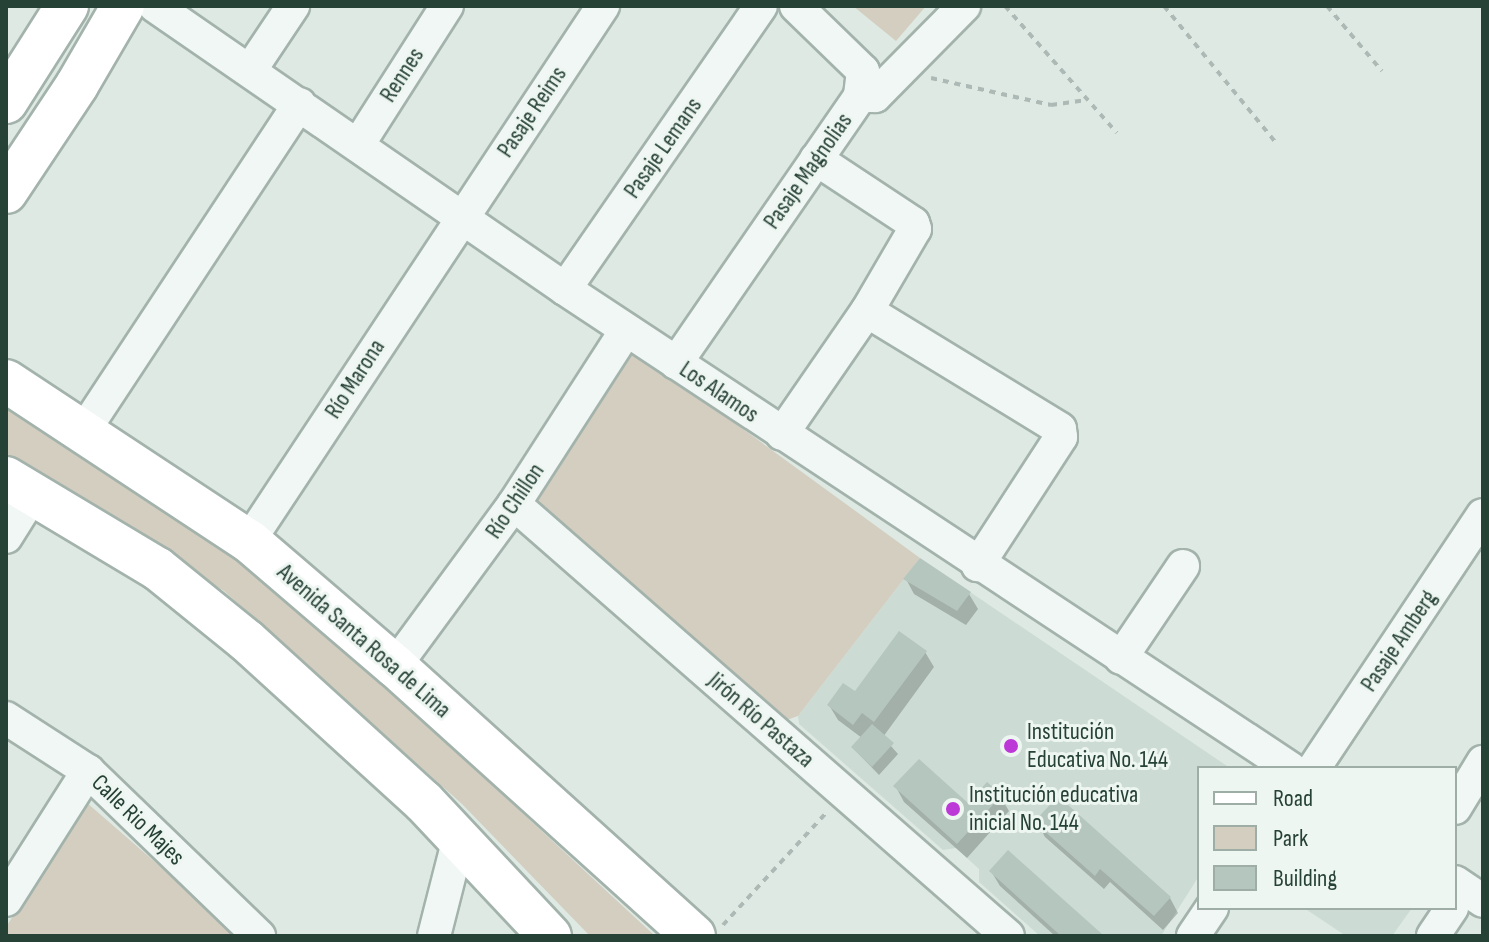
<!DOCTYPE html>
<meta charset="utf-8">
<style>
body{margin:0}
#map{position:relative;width:1489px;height:942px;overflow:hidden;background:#dee9e4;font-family:"Sofia Sans Condensed",sans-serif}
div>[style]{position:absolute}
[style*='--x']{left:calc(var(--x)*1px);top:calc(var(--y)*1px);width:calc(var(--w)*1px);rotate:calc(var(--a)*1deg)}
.built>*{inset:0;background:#ccdbd4}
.green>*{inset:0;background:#d3cebf}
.shadow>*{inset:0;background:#0003}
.building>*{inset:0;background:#b5c6bf}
.path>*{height:4px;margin-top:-2px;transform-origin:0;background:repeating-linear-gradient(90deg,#acb9b4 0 6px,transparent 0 12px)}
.roads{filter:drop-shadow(2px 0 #a3b3ac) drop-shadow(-2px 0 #a3b3ac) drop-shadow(0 2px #a3b3ac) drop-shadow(0 -2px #a3b3ac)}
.minor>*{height:32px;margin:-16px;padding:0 16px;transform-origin:16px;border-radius:16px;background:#f1f7f5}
.major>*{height:42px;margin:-21px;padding:0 21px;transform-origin:21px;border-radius:21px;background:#fff}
.dots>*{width:22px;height:22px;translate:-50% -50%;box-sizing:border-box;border:4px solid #eef6f2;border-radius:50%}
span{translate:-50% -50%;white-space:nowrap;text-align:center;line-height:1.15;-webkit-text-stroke:6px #eef6f2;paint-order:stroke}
.street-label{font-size:24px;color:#264136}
.poi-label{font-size:24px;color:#264136}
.left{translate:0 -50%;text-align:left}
.frame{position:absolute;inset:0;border:8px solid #264136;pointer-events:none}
.legend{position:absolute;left:1197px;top:766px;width:260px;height:144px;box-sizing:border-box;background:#eef6f2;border:2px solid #9eaea7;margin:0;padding:10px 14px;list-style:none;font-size:24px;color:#264136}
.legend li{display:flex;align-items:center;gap:16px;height:40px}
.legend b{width:40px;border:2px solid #9eaea7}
</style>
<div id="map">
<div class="built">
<i style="clip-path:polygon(920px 558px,1230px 768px,1199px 768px,1199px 876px,1161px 936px,1040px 936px,979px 882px,979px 869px,956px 848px,943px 850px,799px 724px,798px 716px)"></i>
<i style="clip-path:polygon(1304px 908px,1412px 908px,1392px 936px,1346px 936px)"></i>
</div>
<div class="green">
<i style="clip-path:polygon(853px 6px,926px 6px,896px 41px)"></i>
<i style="clip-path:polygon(629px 346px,920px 558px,798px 716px,781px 722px,529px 500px)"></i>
<i style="clip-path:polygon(6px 403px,246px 557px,655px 936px,590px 936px,462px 804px,224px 591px,6px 454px)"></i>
<i style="clip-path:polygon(86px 802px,240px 936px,6px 936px,6px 927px)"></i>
</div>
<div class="shadow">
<i style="clip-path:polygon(906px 579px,969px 594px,978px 609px,966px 625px,914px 594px)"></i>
<i style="clip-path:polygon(925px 652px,934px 667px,883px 737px,898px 754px,879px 775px,853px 748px,862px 738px,838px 720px,829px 705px,855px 694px)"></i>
<i style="clip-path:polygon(896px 787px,969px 806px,1000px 796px,1009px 811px,967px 858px,904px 802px)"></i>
<i style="clip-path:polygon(1037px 822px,1170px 898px,1178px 913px,1163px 930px,1110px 882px,1104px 889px,1045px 837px)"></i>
<i style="clip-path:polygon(1009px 852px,1101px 936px,1055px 936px,1000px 886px,991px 871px)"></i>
</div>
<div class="building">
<i style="clip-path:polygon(920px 558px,971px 592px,957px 611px,903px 579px)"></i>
<i style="clip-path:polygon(899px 631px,927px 651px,874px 722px,862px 713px,853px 725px,827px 705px,843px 683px,855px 691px)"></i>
<i style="clip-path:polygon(872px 724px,894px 743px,872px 767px,851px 747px)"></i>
<i style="clip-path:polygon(919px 759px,968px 803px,987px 782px,1002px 795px,957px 844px,893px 786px)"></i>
<i style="clip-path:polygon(1058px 796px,1171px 897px,1154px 916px,1100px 869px,1095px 876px,1034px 822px)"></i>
<i style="clip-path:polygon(1008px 850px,1102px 934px,1099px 936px,1061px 936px,989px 871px)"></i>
</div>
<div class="path">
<i style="--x:1005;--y:6;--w:169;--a:48.6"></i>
<i style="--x:1164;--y:6;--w:177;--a:50.7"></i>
<i style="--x:1327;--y:6;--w:85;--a:49.8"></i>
<i style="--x:931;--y:78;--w:123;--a:12.7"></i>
<i style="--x:1051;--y:105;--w:34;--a:-8"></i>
<i style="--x:723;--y:925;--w:151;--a:-47.4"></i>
</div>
<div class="roads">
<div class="minor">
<i style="--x:155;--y:6;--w:498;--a:34.6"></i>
<i style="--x:565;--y:289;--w:869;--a:33.45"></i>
<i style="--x:796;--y:6;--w:93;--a:44.1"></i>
<i style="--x:863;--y:71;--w:25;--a:97"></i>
<i style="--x:251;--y:69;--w:76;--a:-56.3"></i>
<i style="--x:358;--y:145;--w:165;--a:-57.4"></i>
<i style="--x:565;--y:289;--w:344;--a:-55.3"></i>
<i style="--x:867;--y:311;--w:226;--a:31.4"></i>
<i style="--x:1060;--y:429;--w:8;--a:83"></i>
<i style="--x:1061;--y:437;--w:153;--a:123"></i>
<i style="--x:676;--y:363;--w:324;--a:-55.4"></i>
<i style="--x:860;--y:96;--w:15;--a:0"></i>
<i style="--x:875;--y:96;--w:127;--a:-45.3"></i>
<i style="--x:83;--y:432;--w:393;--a:-56.6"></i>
<i style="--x:782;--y:434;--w:150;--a:-55.4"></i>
<i style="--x:867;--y:311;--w:95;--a:-59.7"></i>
<i style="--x:915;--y:229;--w:6;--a:-108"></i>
<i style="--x:913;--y:223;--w:116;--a:-146.6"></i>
<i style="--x:514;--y:504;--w:656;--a:41.17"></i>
<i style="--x:6;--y:537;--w:51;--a:-57.9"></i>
<i style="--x:249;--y:541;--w:642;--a:-56.51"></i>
<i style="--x:1121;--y:658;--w:111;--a:-56"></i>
<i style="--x:395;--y:666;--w:201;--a:-53.7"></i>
<i style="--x:514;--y:504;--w:207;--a:-57.2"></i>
<i style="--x:6;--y:718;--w:98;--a:32.9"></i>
<i style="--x:88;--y:771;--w:238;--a:44"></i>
<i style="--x:1314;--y:768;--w:304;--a:-56.3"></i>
<i style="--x:1455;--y:808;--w:54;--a:-58.7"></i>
<i style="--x:1455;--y:882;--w:34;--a:34"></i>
<i style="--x:6;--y:900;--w:153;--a:-57.6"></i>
<i style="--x:434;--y:936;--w:101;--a:-75.7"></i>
<i style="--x:1193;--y:936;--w:34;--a:-56"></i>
<i style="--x:1433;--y:936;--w:34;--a:-56"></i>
</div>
<div class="major">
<i style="--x:6;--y:102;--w:114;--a:-57.6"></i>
<i style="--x:6;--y:192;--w:128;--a:-56.4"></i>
<i style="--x:77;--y:85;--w:91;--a:-59.8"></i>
<i style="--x:6;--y:381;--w:291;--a:33.4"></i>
<i style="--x:249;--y:541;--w:192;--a:40.6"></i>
<i style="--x:395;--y:666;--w:403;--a:42.1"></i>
<i style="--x:6;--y:478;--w:177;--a:30.9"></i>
<i style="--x:158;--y:569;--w:114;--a:39"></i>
<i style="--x:247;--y:641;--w:239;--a:42.3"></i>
<i style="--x:424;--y:802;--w:184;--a:46.8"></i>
</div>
</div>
<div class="dots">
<i style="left:1011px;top:746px;background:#bc39d8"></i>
<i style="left:953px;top:809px;background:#bc39d8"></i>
</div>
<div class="street-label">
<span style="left:402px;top:75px;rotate:-57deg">Rennes</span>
<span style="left:532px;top:112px;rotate:-56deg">Pasaje Reims</span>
<span style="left:663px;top:148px;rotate:-55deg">Pasaje Lemans</span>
<span style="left:808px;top:171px;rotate:-55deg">Pasaje Magnolias</span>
<span style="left:355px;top:379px;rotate:-57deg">Río Marona</span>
<span style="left:719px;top:392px;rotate:34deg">Los Alamos</span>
<span style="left:515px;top:501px;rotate:-56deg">Río Chillon</span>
<span style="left:364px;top:641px;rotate:41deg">Avenida Santa Rosa de Lima</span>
<span style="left:1399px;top:641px;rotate:-56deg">Pasaje Amberg</span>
<span style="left:761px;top:720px;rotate:41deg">Jirón Río Pastaza</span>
<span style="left:138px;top:820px;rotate:44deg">Calle Rio Majes</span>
</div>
<div class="poi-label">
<span class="left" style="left:1027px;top:746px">Institución<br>Educativa No. 144</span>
<span class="left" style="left:969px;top:809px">Institución educativa<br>inicial No. 144</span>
</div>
<div class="frame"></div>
<ul class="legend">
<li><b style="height:10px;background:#fff"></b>Road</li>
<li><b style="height:22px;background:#d3cebf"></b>Park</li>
<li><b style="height:22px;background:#b5c6bf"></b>Building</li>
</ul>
</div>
